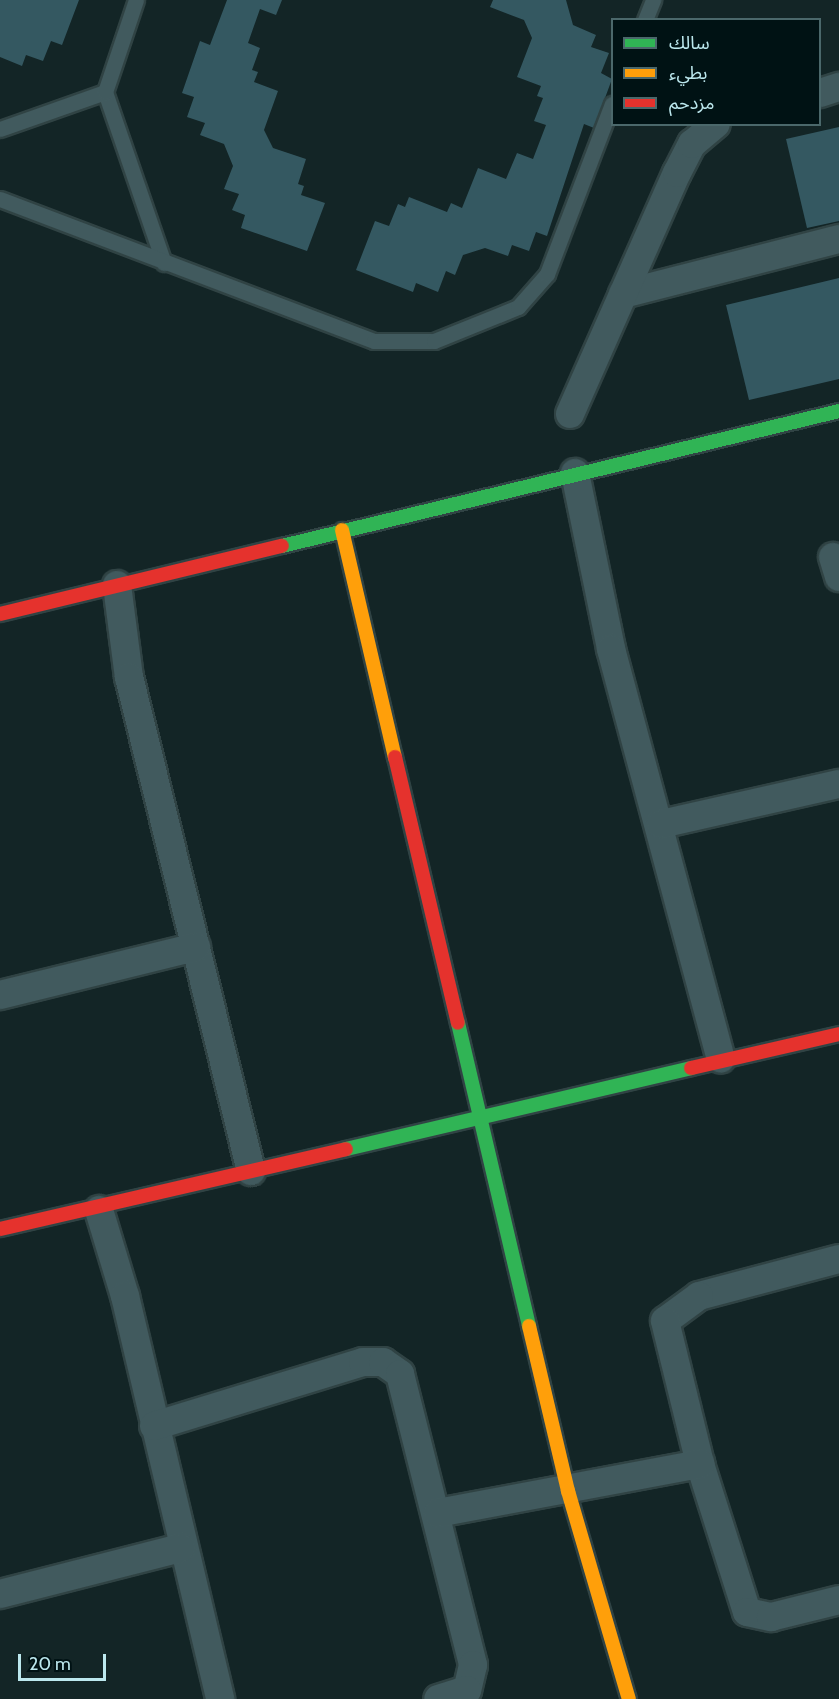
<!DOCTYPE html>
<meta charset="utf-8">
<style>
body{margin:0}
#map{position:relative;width:839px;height:1699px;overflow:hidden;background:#132526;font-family:Cabin,"Noto Sans Arabic",sans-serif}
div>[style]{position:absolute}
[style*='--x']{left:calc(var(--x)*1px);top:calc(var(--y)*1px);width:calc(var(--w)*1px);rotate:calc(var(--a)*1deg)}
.building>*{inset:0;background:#345861}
.roads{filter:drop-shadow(2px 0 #304344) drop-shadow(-2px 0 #304344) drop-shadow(0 2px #304344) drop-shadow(0 -2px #304344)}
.lane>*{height:15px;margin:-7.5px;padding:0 7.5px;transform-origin:7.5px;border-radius:7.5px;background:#415a5e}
.street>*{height:28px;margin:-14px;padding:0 14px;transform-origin:14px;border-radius:14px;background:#415a5e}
.fast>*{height:14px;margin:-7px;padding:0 7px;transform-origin:7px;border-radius:7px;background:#30b455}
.slow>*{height:14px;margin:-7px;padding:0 7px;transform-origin:7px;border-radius:7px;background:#ff9f0a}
.jam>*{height:14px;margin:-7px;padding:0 7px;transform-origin:7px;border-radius:7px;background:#e5322d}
span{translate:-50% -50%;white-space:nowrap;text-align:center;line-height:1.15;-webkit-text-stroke:6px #001214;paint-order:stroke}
.legend{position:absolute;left:611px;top:18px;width:210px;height:108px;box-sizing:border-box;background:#001214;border:2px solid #4b686b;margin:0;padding:8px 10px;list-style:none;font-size:18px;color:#bce8ee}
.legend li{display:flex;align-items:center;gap:12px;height:30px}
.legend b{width:30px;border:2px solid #4b686b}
.scale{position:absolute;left:18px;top:1654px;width:88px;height:27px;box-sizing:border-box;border:3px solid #bce8ee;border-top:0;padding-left:8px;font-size:18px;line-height:21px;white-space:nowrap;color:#bce8ee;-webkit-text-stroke:4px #001214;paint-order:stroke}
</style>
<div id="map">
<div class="building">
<i style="clip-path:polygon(0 0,79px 0,62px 45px,51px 41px,43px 61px,26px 55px,22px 66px,0 57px)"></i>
<i style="clip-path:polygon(227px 0,282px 0,276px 15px,260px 9px,248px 43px,260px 48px,252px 70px,258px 72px,254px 82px,278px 91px,264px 130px,273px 148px,306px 159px,298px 184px,304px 186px,301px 195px,325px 203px,307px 251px,241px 228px,245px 215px,232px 210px,239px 194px,224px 189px,233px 166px,224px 144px,200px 135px,205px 123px,187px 117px,194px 97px,182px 93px,200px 41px,210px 45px)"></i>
<i style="clip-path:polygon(493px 0,566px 0,573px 25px,596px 35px,591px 47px,609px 53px,601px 73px,612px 79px,594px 128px,584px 124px,547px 236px,536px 232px,529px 251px,512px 245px,508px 256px,485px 248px,463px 255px,455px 275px,446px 271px,438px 292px,416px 283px,413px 292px,356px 270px,375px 221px,389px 226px,398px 204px,405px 207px,409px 197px,447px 212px,451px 203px,462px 208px,478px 168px,506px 179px,517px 153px,533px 159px,546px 125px,534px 121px,543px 98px,537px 96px,541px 86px,517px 77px,532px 38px,524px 20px,490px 7px)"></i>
<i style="clip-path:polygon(839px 127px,839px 221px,807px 228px,786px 139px)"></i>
<i style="clip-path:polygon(839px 278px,839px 379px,749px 400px,726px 305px)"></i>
</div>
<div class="roads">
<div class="lane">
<i style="--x:645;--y:20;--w:22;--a:-68"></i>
<i style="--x:105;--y:92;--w:181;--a:71"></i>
<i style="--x:0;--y:129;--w:111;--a:-19.4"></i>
<i style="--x:105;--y:92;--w:97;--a:-71.4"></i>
<i style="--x:0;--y:199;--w:400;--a:20.8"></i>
<i style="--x:374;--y:341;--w:60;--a:0"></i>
<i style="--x:434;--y:341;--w:91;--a:-22"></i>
<i style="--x:518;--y:307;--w:44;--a:-48.7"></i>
<i style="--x:547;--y:274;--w:182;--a:-69.1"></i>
</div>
<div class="street">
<i style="--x:820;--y:93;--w:20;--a:-18"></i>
<i style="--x:623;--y:294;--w:223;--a:-14.3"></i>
<i style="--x:570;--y:414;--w:264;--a:-66.1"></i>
<i style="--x:677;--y:173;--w:33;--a:-63"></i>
<i style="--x:692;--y:144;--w:31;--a:-40"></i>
<i style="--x:575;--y:473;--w:180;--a:78.4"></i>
<i style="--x:611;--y:649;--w:424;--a:75"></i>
<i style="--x:833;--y:557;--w:21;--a:73"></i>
<i style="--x:117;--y:585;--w:93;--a:82.6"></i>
<i style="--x:129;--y:677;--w:509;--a:76.13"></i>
<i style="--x:661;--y:824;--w:182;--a:-12.7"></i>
<i style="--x:0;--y:995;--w:202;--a:-13.8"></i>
<i style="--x:99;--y:1210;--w:90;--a:73.2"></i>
<i style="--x:125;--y:1296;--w:414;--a:76.7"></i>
<i style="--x:839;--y:1259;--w:145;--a:165.2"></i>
<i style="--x:699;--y:1296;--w:42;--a:143.7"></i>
<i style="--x:665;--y:1321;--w:147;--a:76.2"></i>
<i style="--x:700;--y:1464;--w:155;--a:72.4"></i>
<i style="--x:747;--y:1612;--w:25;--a:12"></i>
<i style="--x:771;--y:1617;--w:70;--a:-14"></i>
<i style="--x:154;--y:1426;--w:219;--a:-17"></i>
<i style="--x:363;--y:1362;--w:20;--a:0"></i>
<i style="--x:383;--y:1362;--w:21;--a:35"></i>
<i style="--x:400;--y:1374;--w:300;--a:75.9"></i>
<i style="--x:473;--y:1665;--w:26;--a:103"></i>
<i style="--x:467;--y:1690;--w:30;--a:163"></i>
<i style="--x:438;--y:1513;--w:267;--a:-10.6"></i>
<i style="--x:0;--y:1594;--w:187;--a:-14.3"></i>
</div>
<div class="fast">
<i style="--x:282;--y:546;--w:573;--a:-13.62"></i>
<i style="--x:458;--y:1023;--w:311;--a:76.8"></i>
<i style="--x:346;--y:1149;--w:354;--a:-13.2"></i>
</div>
<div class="slow">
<i style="--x:342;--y:530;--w:233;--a:76.9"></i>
<i style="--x:529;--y:1326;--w:170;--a:76.7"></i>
<i style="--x:568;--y:1491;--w:217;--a:73.7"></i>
</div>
<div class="jam">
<i style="--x:0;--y:614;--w:290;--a:-13.6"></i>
<i style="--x:395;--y:757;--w:273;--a:76.7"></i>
<i style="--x:691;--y:1068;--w:152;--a:-12.9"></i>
<i style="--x:0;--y:1229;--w:355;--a:-13"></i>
</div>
</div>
<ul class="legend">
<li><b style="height:8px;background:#30b455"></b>سالك</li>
<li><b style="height:8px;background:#ff9f0a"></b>بطيء</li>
<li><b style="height:8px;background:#e5322d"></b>مزدحم</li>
</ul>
<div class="scale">20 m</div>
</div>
